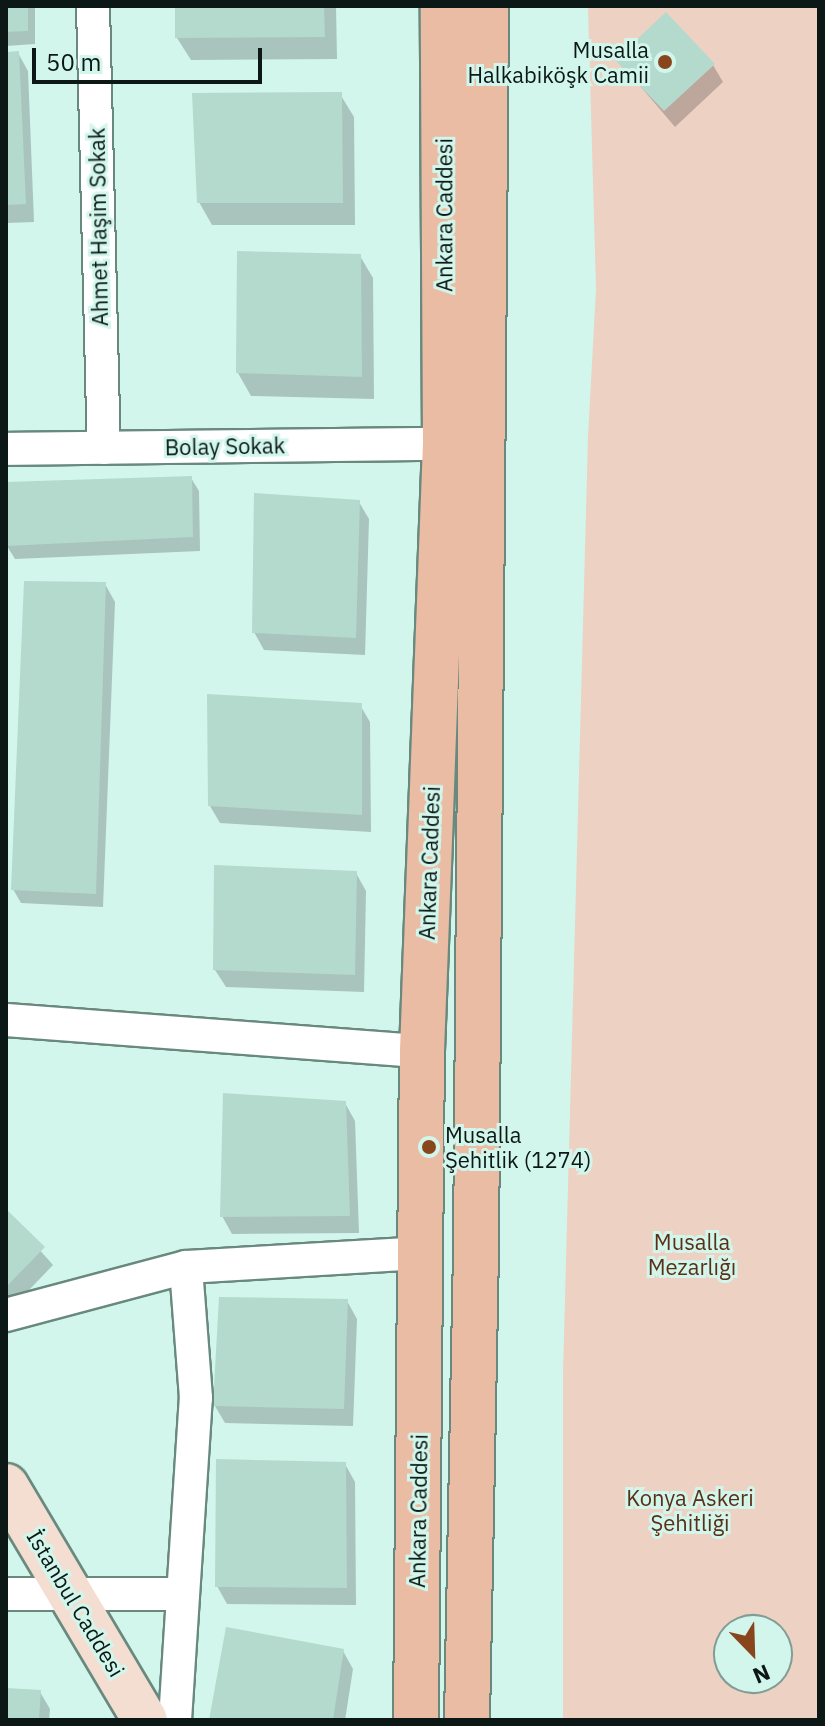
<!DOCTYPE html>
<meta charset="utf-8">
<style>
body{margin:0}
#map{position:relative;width:825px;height:1726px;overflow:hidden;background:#d2f6eb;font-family:"IBM Plex Sans",sans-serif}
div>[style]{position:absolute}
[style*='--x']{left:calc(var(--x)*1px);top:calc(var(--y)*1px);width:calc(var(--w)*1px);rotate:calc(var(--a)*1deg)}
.green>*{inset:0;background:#edd1c3}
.shadow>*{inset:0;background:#0003}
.building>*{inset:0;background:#b4d9cd}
.roads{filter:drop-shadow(2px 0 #69897f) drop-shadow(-2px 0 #69897f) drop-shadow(0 2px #69897f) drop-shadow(0 -2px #69897f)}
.street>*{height:32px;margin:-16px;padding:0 16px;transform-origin:16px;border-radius:16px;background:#fff}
.secondary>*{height:44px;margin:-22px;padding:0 22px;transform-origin:22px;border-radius:22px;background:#f4ded1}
.primary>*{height:44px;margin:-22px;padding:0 22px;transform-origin:22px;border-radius:22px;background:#eabca4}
.dots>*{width:22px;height:22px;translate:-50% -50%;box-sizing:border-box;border:4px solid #d2f6eb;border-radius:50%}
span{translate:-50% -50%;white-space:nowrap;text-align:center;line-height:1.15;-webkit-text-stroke:6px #d2f6eb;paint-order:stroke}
.poi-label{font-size:22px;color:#0b1815}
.right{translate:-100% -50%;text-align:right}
.left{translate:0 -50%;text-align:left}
.street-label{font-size:22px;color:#0b1815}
.park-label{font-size:22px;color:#5a2f16}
.frame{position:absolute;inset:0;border:8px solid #0b1815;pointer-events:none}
.north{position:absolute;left:713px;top:1614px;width:80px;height:80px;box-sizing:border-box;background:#d2f6eb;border:2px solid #829d95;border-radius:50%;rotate:157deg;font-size:22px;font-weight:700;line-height:32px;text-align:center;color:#0b1815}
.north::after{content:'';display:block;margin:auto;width:28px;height:36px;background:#89451b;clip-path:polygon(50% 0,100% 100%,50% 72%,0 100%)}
.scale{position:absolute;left:32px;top:48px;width:230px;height:36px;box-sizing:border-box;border:4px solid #0b1815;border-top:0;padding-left:10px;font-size:24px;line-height:28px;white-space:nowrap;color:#0b1815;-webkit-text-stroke:6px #d2f6eb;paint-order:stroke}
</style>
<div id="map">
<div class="green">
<i style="clip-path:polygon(evenodd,588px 6px,819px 6px,819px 1720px,563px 1720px,563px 1374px,588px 437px,596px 289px,588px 6px,729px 1630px,777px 1630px,777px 1678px,729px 1678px,729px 1630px)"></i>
</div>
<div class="shadow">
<i style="clip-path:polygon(6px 6px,35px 6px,35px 44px,6px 46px)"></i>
<i style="clip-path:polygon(177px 6px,336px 6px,337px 59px,191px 60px,177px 38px)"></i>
<i style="clip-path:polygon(18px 53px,28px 71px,34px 222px,6px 223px,6px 54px)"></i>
<i style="clip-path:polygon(618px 60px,713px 65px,723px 82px,675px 127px)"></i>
<i style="clip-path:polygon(340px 94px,354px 117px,355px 225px,212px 225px,199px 202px)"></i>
<i style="clip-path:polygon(360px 256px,373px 278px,374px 399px,251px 396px,238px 373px)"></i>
<i style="clip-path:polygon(191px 478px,199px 491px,200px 551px,15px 559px,7px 546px,6px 484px)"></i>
<i style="clip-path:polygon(359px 502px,369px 519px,365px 655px,264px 650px,254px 632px)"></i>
<i style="clip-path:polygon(105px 584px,115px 602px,103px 907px,21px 903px,13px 889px)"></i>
<i style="clip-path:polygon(360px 705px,370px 722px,371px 832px,220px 823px,210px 806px)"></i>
<i style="clip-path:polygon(356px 873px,366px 891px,364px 992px,226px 987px,215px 970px)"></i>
<i style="clip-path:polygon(345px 1103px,355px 1121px,359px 1233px,232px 1234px,222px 1216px)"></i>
<i style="clip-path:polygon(6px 1212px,53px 1265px,6px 1314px)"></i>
<i style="clip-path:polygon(347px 1301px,357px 1319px,353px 1426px,225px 1423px,215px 1406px)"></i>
<i style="clip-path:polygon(345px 1464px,355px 1482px,356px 1605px,227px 1604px,217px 1586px)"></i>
<i style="clip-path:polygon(343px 1651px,353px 1669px,345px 1720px,211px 1720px)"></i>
<i style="clip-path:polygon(6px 1690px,40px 1692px,50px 1709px,49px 1720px,6px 1720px)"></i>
</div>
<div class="building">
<i style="clip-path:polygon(6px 6px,28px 6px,28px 31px,6px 32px)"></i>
<i style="clip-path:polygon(175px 6px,324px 6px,325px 37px,175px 38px)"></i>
<i style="clip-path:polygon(666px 12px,715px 64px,664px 111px,615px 60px)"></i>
<i style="clip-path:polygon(19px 51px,26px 204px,6px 205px,6px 52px)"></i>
<i style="clip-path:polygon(342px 92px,343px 203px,197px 203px,192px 93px)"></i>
<i style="clip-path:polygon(237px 251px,361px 254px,362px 377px,236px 373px)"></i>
<i style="clip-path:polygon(192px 476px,193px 537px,6px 546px,6px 482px)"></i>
<i style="clip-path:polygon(254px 493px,360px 500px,356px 638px,252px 633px)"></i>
<i style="clip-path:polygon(24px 581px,106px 582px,96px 894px,11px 890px)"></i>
<i style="clip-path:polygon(207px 694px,362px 703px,362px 815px,208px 806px)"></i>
<i style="clip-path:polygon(214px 865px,357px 871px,355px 975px,213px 970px)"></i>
<i style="clip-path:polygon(223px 1093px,346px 1101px,350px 1216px,220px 1217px)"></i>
<i style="clip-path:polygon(6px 1209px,45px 1247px,6px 1287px)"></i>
<i style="clip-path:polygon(219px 1297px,348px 1299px,344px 1409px,213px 1406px)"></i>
<i style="clip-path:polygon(216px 1459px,346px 1462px,347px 1588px,215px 1587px)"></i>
<i style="clip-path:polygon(226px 1627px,344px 1649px,333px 1720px,209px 1720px)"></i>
<i style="clip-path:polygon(6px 1688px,41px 1690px,39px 1720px,6px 1720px)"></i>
</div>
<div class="roads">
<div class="street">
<i style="--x:93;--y:6;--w:442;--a:88.6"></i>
<i style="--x:6;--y:449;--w:439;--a:-0.7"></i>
<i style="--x:6;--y:1020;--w:417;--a:4.3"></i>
<i style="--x:6;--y:1315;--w:186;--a:-14.9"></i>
<i style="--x:186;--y:1267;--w:235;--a:-3.4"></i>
<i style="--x:6;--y:1594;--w:177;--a:0"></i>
<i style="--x:175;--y:1720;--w:323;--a:-86.3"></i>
<i style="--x:196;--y:1398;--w:131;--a:-94.4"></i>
</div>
<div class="secondary">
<i style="--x:6;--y:1486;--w:272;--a:59.3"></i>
</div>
<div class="primary">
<i style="--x:416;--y:1720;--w:669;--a:-89.49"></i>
<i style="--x:422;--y:1051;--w:607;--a:-87.83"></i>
<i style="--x:445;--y:444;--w:438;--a:-90.3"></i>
<i style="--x:467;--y:1720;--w:469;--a:-88.9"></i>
<i style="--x:476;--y:1251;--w:1245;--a:-89.54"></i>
</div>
</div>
<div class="dots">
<i style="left:665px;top:62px;background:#89451b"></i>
<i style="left:429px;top:1147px;background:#89451b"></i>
</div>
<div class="poi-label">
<span class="right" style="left:649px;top:62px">Musalla<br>Halkabiköşk Camii</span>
<span class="left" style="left:445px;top:1147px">Musalla<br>Şehitlik (1274)</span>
</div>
<div class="street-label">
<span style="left:444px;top:215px;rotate:-90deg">Ankara Caddesi</span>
<span style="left:98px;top:227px;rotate:-91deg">Ahmet Haşim Sokak</span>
<span style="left:225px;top:446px;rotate:-1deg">Bolay Sokak</span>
<span style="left:429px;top:863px;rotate:-88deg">Ankara Caddesi</span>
<span style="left:418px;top:1511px;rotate:-89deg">Ankara Caddesi</span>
<span style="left:76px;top:1603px;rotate:59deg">İstanbul Caddesi</span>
</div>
<div class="park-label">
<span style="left:692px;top:1254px">Musalla<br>Mezarlığı</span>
<span style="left:690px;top:1510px">Konya Askeri<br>Şehitliği</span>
</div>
<div class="frame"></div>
<div class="north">N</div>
<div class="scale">50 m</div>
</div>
